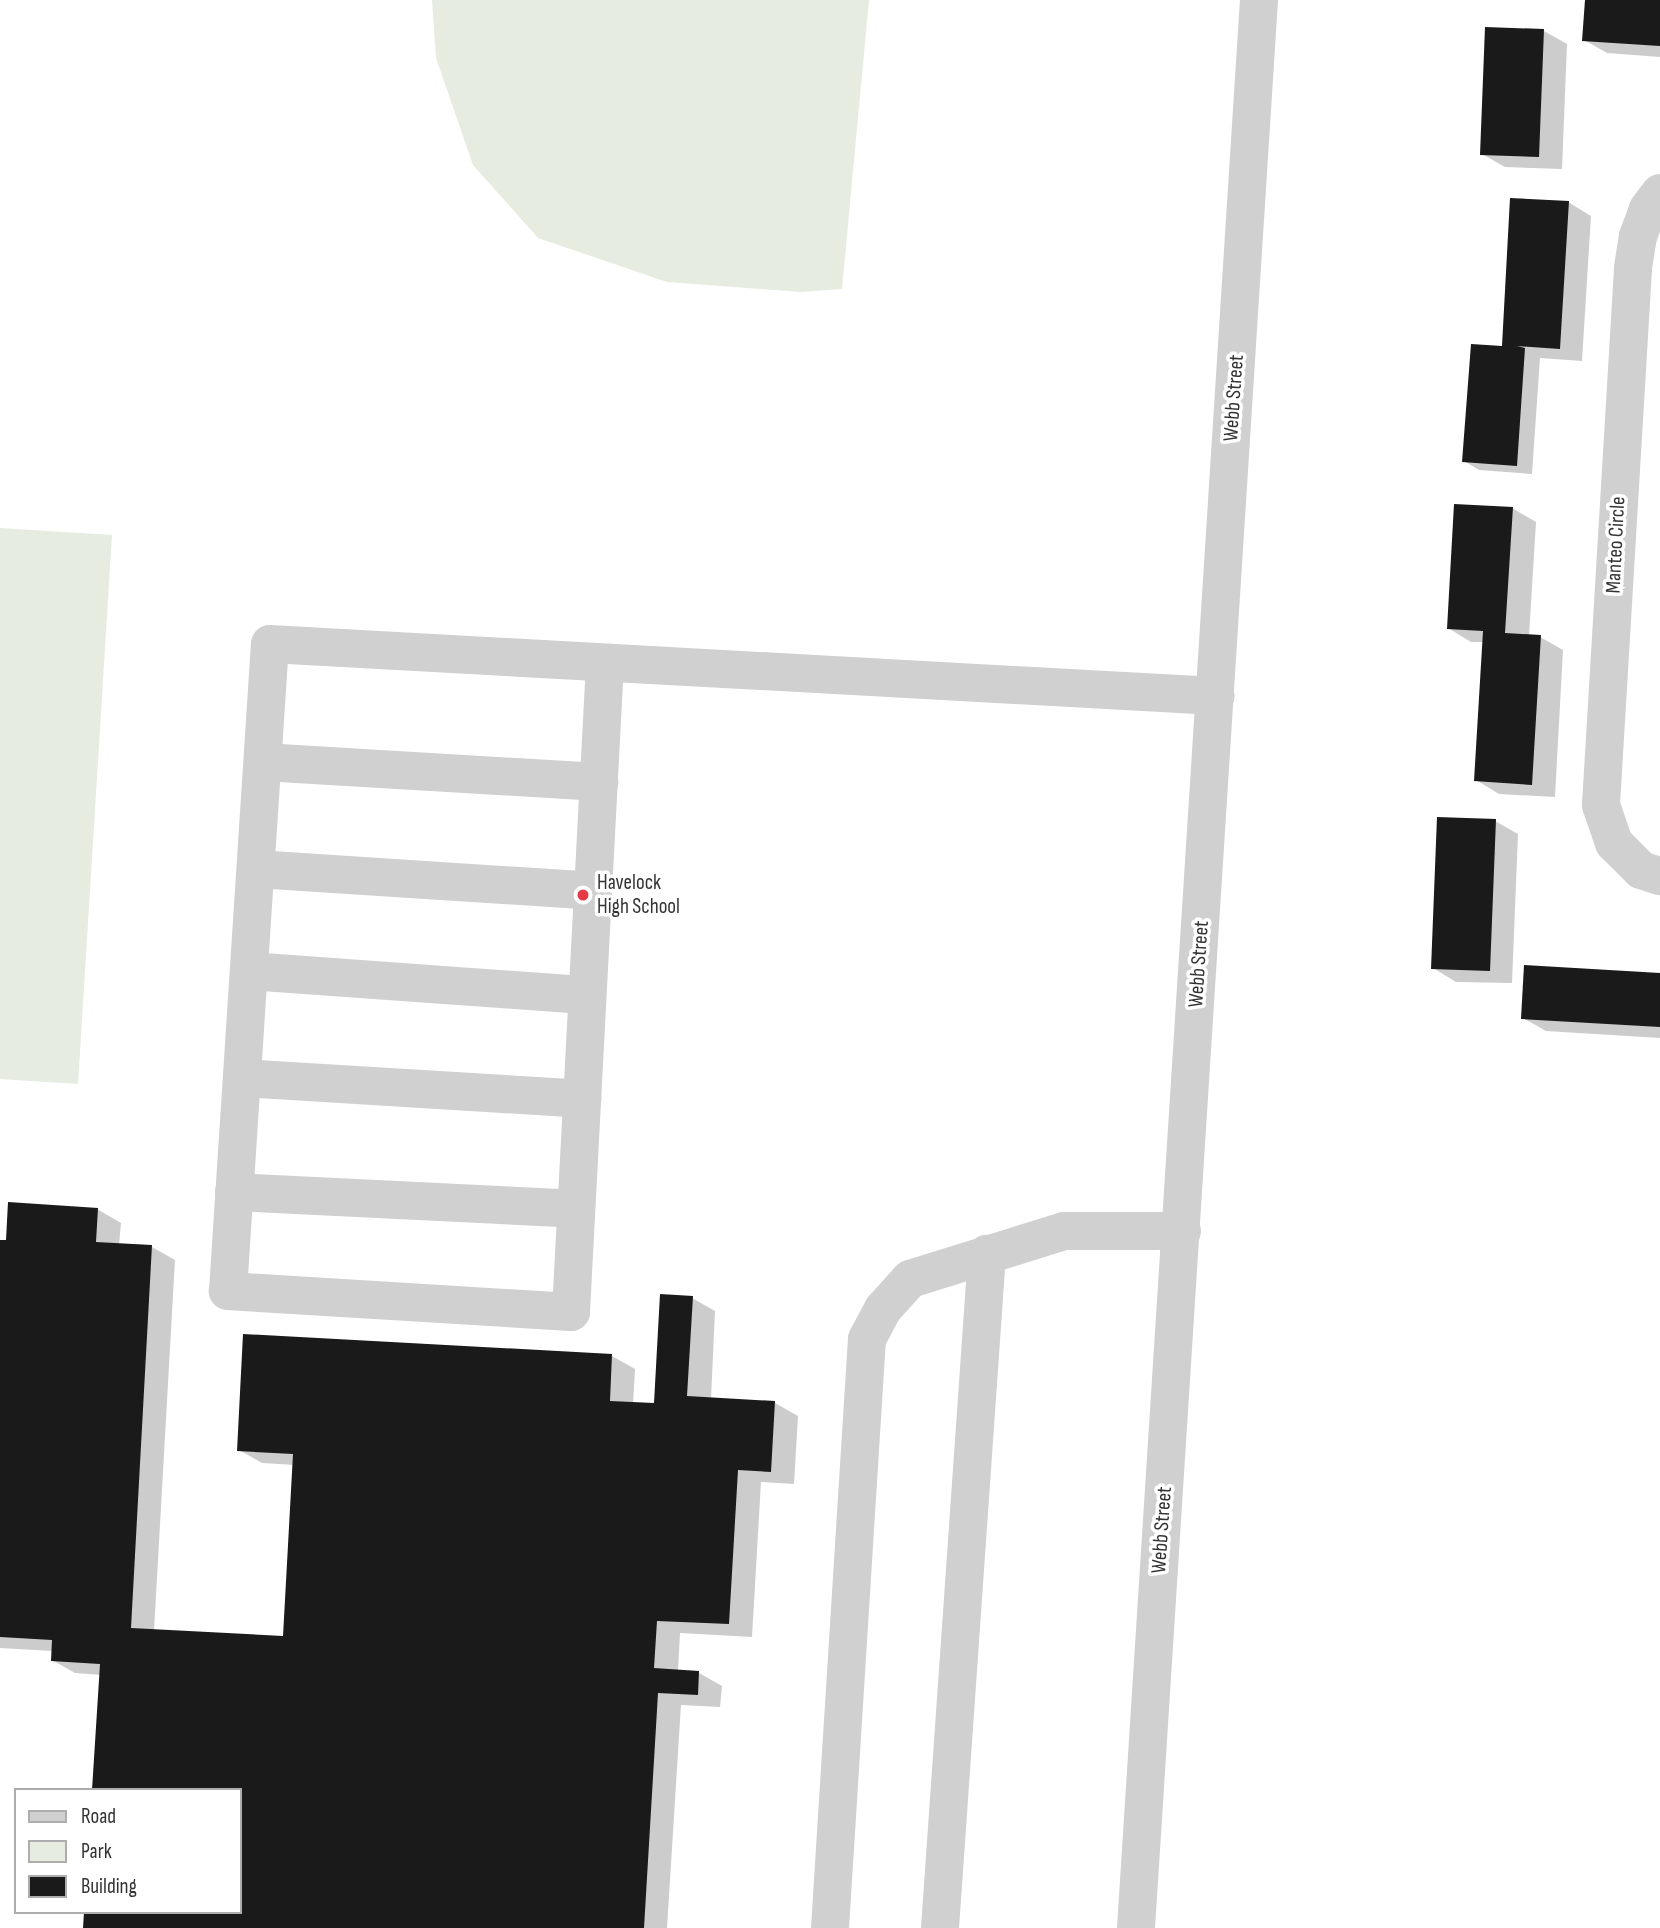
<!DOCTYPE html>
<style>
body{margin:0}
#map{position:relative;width:1660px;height:1928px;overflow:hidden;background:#fff;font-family:"Sofia Sans Condensed",sans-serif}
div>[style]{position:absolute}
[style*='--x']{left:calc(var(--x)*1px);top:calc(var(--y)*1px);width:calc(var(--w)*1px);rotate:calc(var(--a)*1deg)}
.green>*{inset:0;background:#e6ecdf}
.shadow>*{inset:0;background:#0003}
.building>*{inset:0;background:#1a1a1a}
.minor>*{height:38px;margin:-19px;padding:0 19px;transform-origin:19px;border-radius:19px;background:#d0d0d0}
.dots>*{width:19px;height:19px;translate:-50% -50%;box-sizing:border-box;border:4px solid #fff;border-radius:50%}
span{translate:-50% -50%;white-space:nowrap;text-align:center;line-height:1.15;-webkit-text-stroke:7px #fff;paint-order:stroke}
.street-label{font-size:21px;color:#333}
.poi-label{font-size:21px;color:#333}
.left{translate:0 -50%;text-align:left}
.legend{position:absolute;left:14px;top:1788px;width:228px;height:126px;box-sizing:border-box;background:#fff;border:2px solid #adadad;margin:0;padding:9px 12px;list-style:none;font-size:21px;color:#333}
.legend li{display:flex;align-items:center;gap:14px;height:35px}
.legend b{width:35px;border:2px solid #adadad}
</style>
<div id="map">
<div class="green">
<i style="clip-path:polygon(432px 0,869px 0,842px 289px,802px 292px,667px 282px,538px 238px,473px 165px,436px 58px)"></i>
<i style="clip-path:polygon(0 528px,112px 535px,78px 1084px,0 1079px)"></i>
</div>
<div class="shadow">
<i style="clip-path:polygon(1587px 0,1660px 0,1660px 57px,1607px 53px,1584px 40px)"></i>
<i style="clip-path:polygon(1544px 31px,1567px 44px,1562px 169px,1505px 167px,1482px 154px)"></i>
<i style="clip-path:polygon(1568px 202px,1591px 216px,1582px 361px,1540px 358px,1532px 474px,1479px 470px,1464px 461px)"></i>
<i style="clip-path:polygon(1512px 508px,1536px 522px,1529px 636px,1540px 637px,1563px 650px,1555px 797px,1499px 794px,1476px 780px,1484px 642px,1471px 642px,1448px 628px)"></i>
<i style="clip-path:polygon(1495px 821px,1518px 834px,1512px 983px,1456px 982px,1433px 968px)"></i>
<i style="clip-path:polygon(1660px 975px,1660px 1038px,1546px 1031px,1523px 1018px)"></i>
<i style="clip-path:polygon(97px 1209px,121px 1223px,119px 1245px,152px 1247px,175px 1260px,154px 1631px,285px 1638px,295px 1465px,262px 1463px,239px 1450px,612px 1356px,635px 1369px,633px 1404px,656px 1405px,692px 1298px,715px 1311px,711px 1399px,775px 1403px,798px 1416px,794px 1484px,761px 1482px,752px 1637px,680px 1633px,678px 1671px,699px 1673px,722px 1686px,720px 1707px,681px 1705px,667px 1928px,85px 1928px,240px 1912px,240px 1790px,101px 1675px,75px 1673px,52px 1660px,53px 1651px,0 1648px,0 1242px,8px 1242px)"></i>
</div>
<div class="building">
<i style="clip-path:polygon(1585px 0,1660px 0,1660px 46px,1582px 41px)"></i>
<i style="clip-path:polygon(1485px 27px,1544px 29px,1539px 157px,1480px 155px)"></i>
<i style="clip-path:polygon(1510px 198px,1569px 201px,1560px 349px,1517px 346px,1525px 348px,1517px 466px,1462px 462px,1471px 344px,1502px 346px)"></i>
<i style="clip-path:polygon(1454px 504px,1513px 507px,1505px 633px,1541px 635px,1532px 785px,1474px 781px,1483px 631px,1447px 629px)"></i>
<i style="clip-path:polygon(1437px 817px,1496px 819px,1490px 971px,1431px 969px)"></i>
<i style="clip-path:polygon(1524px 965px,1660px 973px,1660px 1027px,1521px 1019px)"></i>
<i style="clip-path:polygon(8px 1202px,98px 1208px,96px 1242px,152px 1245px,131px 1628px,283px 1636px,293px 1454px,237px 1451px,243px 1334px,612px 1354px,610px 1401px,654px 1403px,660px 1294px,693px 1296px,687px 1396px,775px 1401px,771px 1472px,738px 1470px,729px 1624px,657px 1621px,654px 1668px,699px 1671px,698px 1695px,658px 1693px,644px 1928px,83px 1928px,84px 1912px,240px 1912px,240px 1790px,92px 1790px,100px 1664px,51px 1661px,52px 1640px,0 1637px,0 1240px,6px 1240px)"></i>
</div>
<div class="minor">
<i style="--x:1660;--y:193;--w:20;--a:127"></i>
<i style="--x:1648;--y:209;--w:29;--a:110"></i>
<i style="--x:1638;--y:236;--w:33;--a:99"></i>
<i style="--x:1633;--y:269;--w:537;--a:93.42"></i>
<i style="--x:1601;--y:805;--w:40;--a:71.1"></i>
<i style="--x:1614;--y:843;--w:38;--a:45"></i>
<i style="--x:1641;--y:870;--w:20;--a:18"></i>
<i style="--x:605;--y:663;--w:650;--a:93"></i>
<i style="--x:571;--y:1312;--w:344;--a:-176.5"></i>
<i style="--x:228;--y:1291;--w:648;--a:-86.29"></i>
<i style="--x:270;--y:644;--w:947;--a:3.15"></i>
<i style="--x:263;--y:762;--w:337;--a:3.4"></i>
<i style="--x:256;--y:869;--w:338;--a:3.7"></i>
<i style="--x:249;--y:971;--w:339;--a:4.1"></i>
<i style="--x:242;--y:1078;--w:341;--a:3.5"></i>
<i style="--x:234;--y:1192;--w:342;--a:2.8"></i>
<i style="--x:830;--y:1928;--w:590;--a:-86.41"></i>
<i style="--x:867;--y:1339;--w:34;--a:-62"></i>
<i style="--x:883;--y:1309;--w:40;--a:-48"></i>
<i style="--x:910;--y:1279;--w:161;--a:-17.3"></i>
<i style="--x:1064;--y:1231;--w:118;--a:0"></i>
<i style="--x:940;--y:1928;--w:676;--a:-86.01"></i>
<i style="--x:1136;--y:1928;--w:1932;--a:-86.35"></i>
</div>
<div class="dots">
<i style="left:583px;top:895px;background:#e63946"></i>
</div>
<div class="street-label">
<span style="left:1234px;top:398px;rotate:-86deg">Webb Street</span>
<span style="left:1616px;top:545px;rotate:-87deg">Manteo Circle</span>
<span style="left:1199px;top:964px;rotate:-86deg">Webb Street</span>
<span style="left:1162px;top:1530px;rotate:-86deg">Webb Street</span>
</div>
<div class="poi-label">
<span class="left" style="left:597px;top:895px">Havelock<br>High School</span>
</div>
<ul class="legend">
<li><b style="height:9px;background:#d0d0d0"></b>Road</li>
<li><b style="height:19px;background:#e6ecdf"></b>Park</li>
<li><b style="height:19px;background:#1a1a1a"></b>Building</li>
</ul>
</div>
